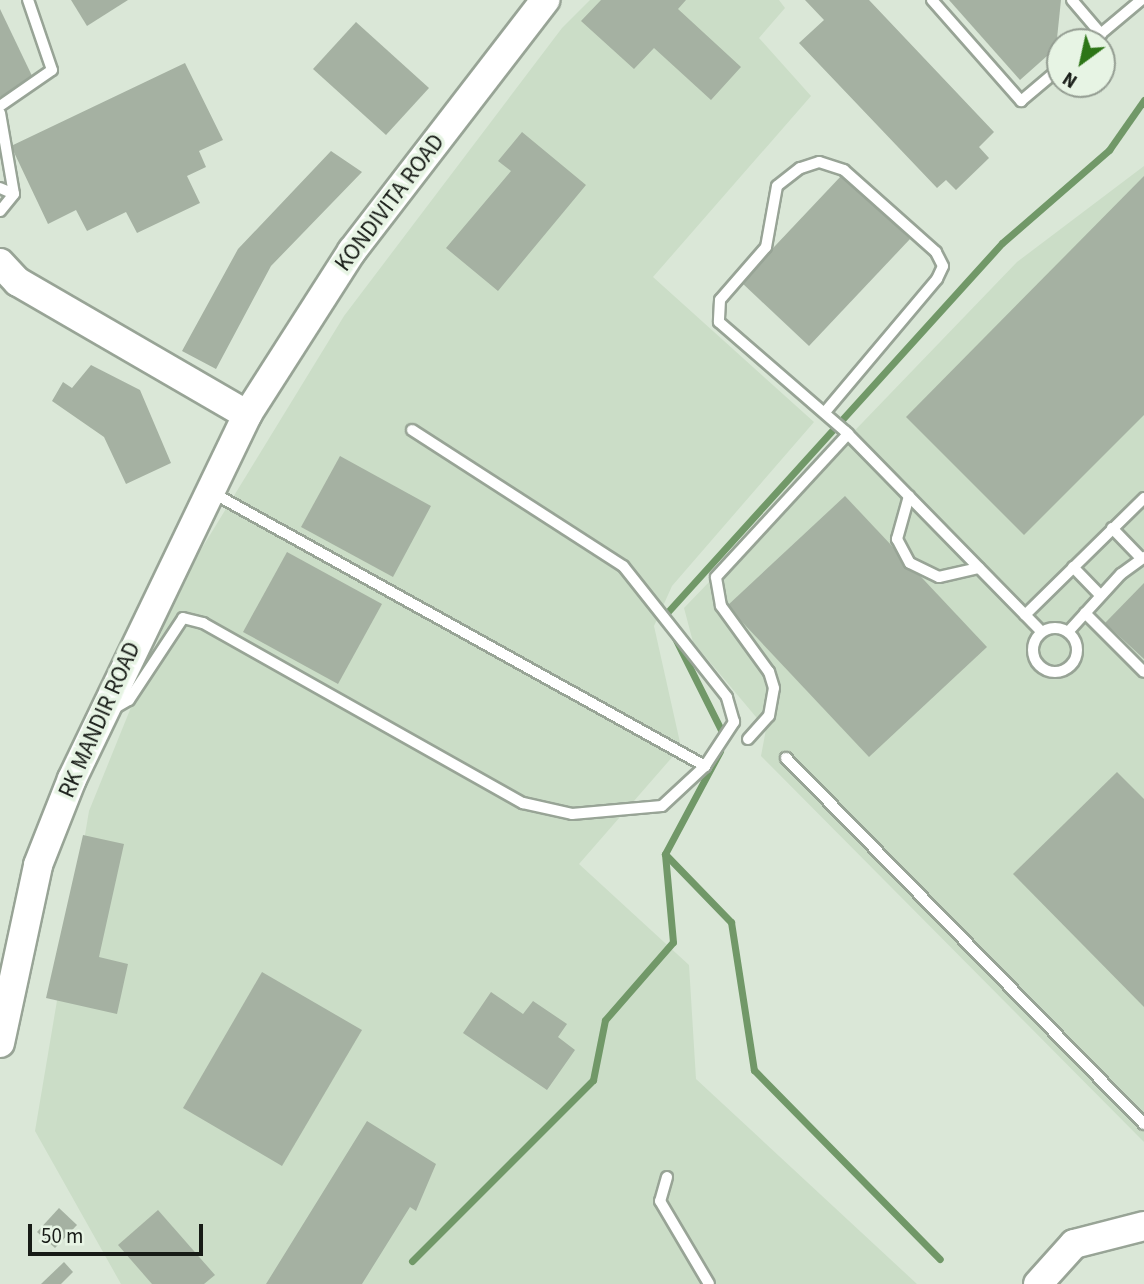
<!DOCTYPE html>
<style>
body{margin:0}
#map{position:relative;width:1144px;height:1284px;overflow:hidden;background:#dae7d7;font-family:"Source Sans 3",sans-serif}
div>[style]{position:absolute}
[style*='--x']{left:calc(var(--x)*1px);top:calc(var(--y)*1px);width:calc(var(--w)*1px);rotate:calc(var(--a)*1deg)}
.built>*{inset:0;background:#cbddc7}
.stream>*{height:7px;margin:-3.5px;padding:0 3.5px;transform-origin:3.5px;border-radius:3.5px;background:#719868}
.building>*{inset:0;background:#a5b1a2}
.roads{filter:drop-shadow(2px 0 #98a496) drop-shadow(-2px 0 #98a496) drop-shadow(0 2px #98a496) drop-shadow(0 -2px #98a496)}
.lane>*{height:10px;margin:-5px;padding:0 5px;transform-origin:5px;border-radius:5px;background:#fff}
.lane>.ring{margin:-5px;padding:0;box-sizing:content-box;background:none;border:10px solid #fff;border-radius:50%}
.secondary>*{height:28px;margin:-14px;padding:0 14px;transform-origin:14px;border-radius:14px;background:#fff}
span{translate:-50% -50%;white-space:nowrap;text-align:center;line-height:1.15;-webkit-text-stroke:7px #e7f4e4;paint-order:stroke}
.street-label{font-size:23px;color:#171b16}
.north{position:absolute;left:1046px;top:28px;width:70px;height:70px;box-sizing:border-box;background:#e7f4e4;border:2px solid #949d92;border-radius:50%;rotate:213deg;font-size:19px;font-weight:700;line-height:28px;text-align:center;color:#171b16}
.north::after{content:'';display:block;margin:auto;width:24px;height:32px;background:#2d7517;clip-path:polygon(50% 0,100% 100%,50% 72%,0 100%)}
.scale{position:absolute;left:28px;top:1224px;width:175px;height:32px;box-sizing:border-box;border:4px solid #171b16;border-top:0;padding-left:9px;font-size:21px;line-height:24px;white-space:nowrap;color:#171b16;-webkit-text-stroke:5px #e7f4e4;paint-order:stroke}
</style>
<div id="map">
<div class="built">
<i style="clip-path:polygon(590px 0,779px 0,785px 8px,759px 38px,811px 96px,653px 277px,814px 422px,672px 586px,654px 626px,681px 747px,579px 864px,689px 965px,696px 1079px,917px 1284px,121px 1284px,35px 1131px,89px 811px,183px 579px,344px 316px,562px 28px)"></i>
<i style="clip-path:polygon(1144px 166px,1144px 1142px,761px 756px,766px 729px,693px 642px,684px 608px,1017px 262px)"></i>
</div>
<div class="stream">
<i style="--x:664;--y:616;--w:503;--a:-47.82"></i>
<i style="--x:1002;--y:243;--w:142;--a:-41"></i>
<i style="--x:1109;--y:150;--w:61;--a:-55"></i>
<i style="--x:674;--y:636;--w:114;--a:63.4"></i>
<i style="--x:720;--y:751;--w:117;--a:118.1"></i>
<i style="--x:665;--y:854;--w:95;--a:45.9"></i>
<i style="--x:731;--y:922;--w:150;--a:81.2"></i>
<i style="--x:754;--y:1070;--w:265;--a:45.5"></i>
<i style="--x:412;--y:1261;--w:256;--a:-45"></i>
<i style="--x:593;--y:1080;--w:61;--a:-78.7"></i>
<i style="--x:605;--y:1020;--w:103;--a:-48.9"></i>
<i style="--x:673;--y:942;--w:88;--a:-95.2"></i>
</div>
<div class="building">
<i style="clip-path:polygon(71px 0,128px 0,87px 26px)"></i>
<i style="clip-path:polygon(601px 0,686px 0,678px 9px,741px 67px,711px 100px,654px 48px,634px 69px,581px 21px)"></i>
<i style="clip-path:polygon(805px 0,869px 0,994px 132px,979px 147px,989px 158px,956px 190px,946px 180px,937px 188px,799px 43px,824px 20px)"></i>
<i style="clip-path:polygon(949px 0,1061px 0,1056px 48px,1020px 80px)"></i>
<i style="clip-path:polygon(0 9px,34px 80px,0 97px)"></i>
<i style="clip-path:polygon(356px 22px,429px 88px,386px 135px,313px 69px)"></i>
<i style="clip-path:polygon(185px 63px,223px 140px,199px 151px,206px 167px,187px 176px,200px 203px,137px 233px,126px 212px,87px 231px,76px 210px,48px 224px,11px 146px)"></i>
<i style="clip-path:polygon(522px 132px,586px 185px,498px 291px,446px 248px,511px 171px,498px 161px)"></i>
<i style="clip-path:polygon(331px 151px,362px 172px,271px 266px,216px 369px,182px 351px,238px 249px)"></i>
<i style="clip-path:polygon(842px 175px,910px 239px,809px 346px,741px 282px)"></i>
<i style="clip-path:polygon(1144px 176px,1144px 415px,1024px 535px,906px 417px)"></i>
<i style="clip-path:polygon(91px 365px,140px 390px,171px 463px,126px 484px,104px 437px,52px 401px,63px 382px,72px 388px)"></i>
<i style="clip-path:polygon(340px 456px,431px 506px,393px 577px,301px 527px)"></i>
<i style="clip-path:polygon(845px 496px,987px 647px,869px 757px,727px 606px)"></i>
<i style="clip-path:polygon(287px 552px,382px 604px,338px 684px,243px 632px)"></i>
<i style="clip-path:polygon(1144px 583px,1144px 659px,1105px 623px)"></i>
<i style="clip-path:polygon(1117px 772px,1144px 799px,1144px 1007px,1013px 874px)"></i>
<i style="clip-path:polygon(83px 835px,124px 844px,99px 957px,128px 964px,117px 1014px,46px 998px)"></i>
<i style="clip-path:polygon(262px 972px,362px 1030px,282px 1166px,183px 1108px)"></i>
<i style="clip-path:polygon(491px 992px,523px 1014px,533px 1001px,567px 1024px,558px 1037px,575px 1050px,547px 1090px,463px 1033px)"></i>
<i style="clip-path:polygon(367px 1121px,436px 1164px,416px 1211px,410px 1207px,362px 1284px,266px 1284px)"></i>
<i style="clip-path:polygon(59px 1208px,77px 1225px,55px 1248px,37px 1232px)"></i>
<i style="clip-path:polygon(158px 1210px,215px 1275px,204px 1284px,152px 1284px,118px 1245px)"></i>
<i style="clip-path:polygon(64px 1262px,73px 1272px,61px 1284px,41px 1284px)"></i>
</div>
<div class="roads">
<div class="lane">
<i style="--x:932;--y:0;--w:135;--a:48.6"></i>
<i style="--x:1021;--y:101;--w:51;--a:-40.2"></i>
<i style="--x:1072;--y:0;--w:45;--a:49.5"></i>
<i style="--x:1091;--y:42;--w:65;--a:-40"></i>
<i style="--x:0;--y:106;--w:63;--a:-34.7"></i>
<i style="--x:52;--y:70;--w:74;--a:-108.9"></i>
<i style="--x:0;--y:113;--w:82;--a:80.2"></i>
<i style="--x:14;--y:194;--w:22;--a:129"></i>
<i style="--x:0;--y:188;--w:15;--a:23"></i>
<i style="--x:825;--y:412;--w:174;--a:-49.9"></i>
<i style="--x:937;--y:279;--w:14;--a:-65"></i>
<i style="--x:943;--y:266;--w:16;--a:-117"></i>
<i style="--x:936;--y:252;--w:123;--a:-138.3"></i>
<i style="--x:844;--y:170;--w:26;--a:-162"></i>
<i style="--x:819;--y:162;--w:20;--a:162"></i>
<i style="--x:800;--y:168;--w:29;--a:142"></i>
<i style="--x:777;--y:186;--w:62;--a:100.2"></i>
<i style="--x:766;--y:247;--w:70;--a:131"></i>
<i style="--x:720;--y:300;--w:22;--a:93"></i>
<i style="--x:719;--y:322;--w:167;--a:40.9"></i>
<i style="--x:845;--y:431;--w:281;--a:45.6"></i>
<i style="--x:213;--y:493;--w:563;--a:29.02"></i>
<i style="--x:909;--y:496;--w:45;--a:105.6"></i>
<i style="--x:897;--y:539;--w:27;--a:62"></i>
<i style="--x:910;--y:563;--w:32;--a:26"></i>
<i style="--x:939;--y:577;--w:41;--a:-12.7"></i>
<i style="--x:1112;--y:528;--w:42;--a:46"></i>
<i style="--x:1073;--y:567;--w:39;--a:46"></i>
<i style="--x:1085;--y:613;--w:83;--a:45"></i>
<i style="--x:1025;--y:615;--w:167;--a:-44.5"></i>
<i class="ring" style="left:1033px;top:628px;width:34px;height:34px"></i>
<i style="--x:1068;--y:632;--w:79;--a:-47.6"></i>
<i style="--x:1121;--y:574;--w:29;--a:-36"></i>
<i style="--x:115;--y:708;--w:16;--a:-30"></i>
<i style="--x:129;--y:700;--w:98;--a:-56.6"></i>
<i style="--x:183;--y:618;--w:21;--a:14"></i>
<i style="--x:203;--y:623;--w:367;--a:29.4"></i>
<i style="--x:523;--y:803;--w:50;--a:12.7"></i>
<i style="--x:572;--y:814;--w:90;--a:-5.1"></i>
<i style="--x:662;--y:806;--w:59;--a:-42.9"></i>
<i style="--x:705;--y:766;--w:53;--a:-56.6"></i>
<i style="--x:734;--y:722;--w:26;--a:-106"></i>
<i style="--x:727;--y:697;--w:167;--a:-128.4"></i>
<i style="--x:623;--y:566;--w:251;--a:-147.2"></i>
<i style="--x:748;--y:739;--w:31;--a:-48"></i>
<i style="--x:769;--y:716;--w:28;--a:-80"></i>
<i style="--x:774;--y:688;--w:17;--a:-107"></i>
<i style="--x:769;--y:672;--w:82;--a:-126"></i>
<i style="--x:721;--y:606;--w:29;--a:-100"></i>
<i style="--x:716;--y:577;--w:195;--a:-47.3"></i>
<i style="--x:786;--y:758;--w:512;--a:45.63"></i>
<i style="--x:667;--y:1177;--w:25;--a:106"></i>
<i style="--x:660;--y:1201;--w:96;--a:59.4"></i>
</div>
<div class="secondary">
<i style="--x:0;--y:263;--w:26;--a:47"></i>
<i style="--x:18;--y:282;--w:265;--a:30.1"></i>
<i style="--x:0;--y:1043;--w:182;--a:-77.9"></i>
<i style="--x:38;--y:865;--w:92;--a:-68.4"></i>
<i style="--x:72;--y:779;--w:404;--a:-64.3"></i>
<i style="--x:247;--y:415;--w:195;--a:-57.4"></i>
<i style="--x:352;--y:251;--w:317;--a:-52.4"></i>
<i style="--x:1038;--y:1284;--w:54;--a:-48"></i>
<i style="--x:1074;--y:1244;--w:72;--a:-14.4"></i>
</div>
</div>
<div class="street-label">
<span style="left:390px;top:203px;rotate:-53deg">KONDIVITA ROAD</span>
<span style="left:100px;top:720px;rotate:-66deg">RK MANDIR ROAD</span>
</div>
<div class="north">N</div>
<div class="scale">50 m</div>
</div>
